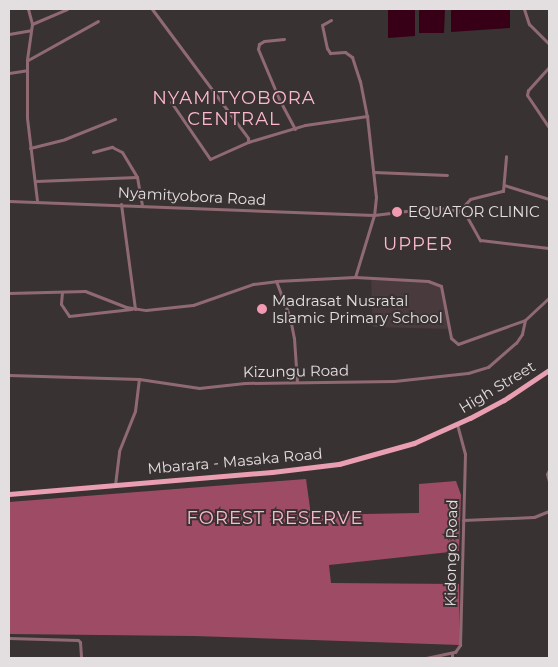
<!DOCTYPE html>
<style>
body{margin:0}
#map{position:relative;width:558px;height:667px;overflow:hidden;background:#393233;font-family:Montserrat,sans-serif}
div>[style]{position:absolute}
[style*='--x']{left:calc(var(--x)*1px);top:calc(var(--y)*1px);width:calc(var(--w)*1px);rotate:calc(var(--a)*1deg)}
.built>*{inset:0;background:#483a3d}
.forest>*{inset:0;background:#9e4c65}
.water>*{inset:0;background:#380017}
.minor>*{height:3px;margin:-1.5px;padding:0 1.5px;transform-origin:1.5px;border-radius:1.5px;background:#906a73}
.primary>*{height:5px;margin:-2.5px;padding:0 2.5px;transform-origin:2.5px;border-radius:2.5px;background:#ea9eb1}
.dots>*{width:14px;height:14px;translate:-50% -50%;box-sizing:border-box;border:2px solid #393233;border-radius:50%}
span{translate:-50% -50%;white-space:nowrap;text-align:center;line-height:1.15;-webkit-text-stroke:4px #393233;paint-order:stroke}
.street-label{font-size:15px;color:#e3dedf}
.poi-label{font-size:15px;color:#e3dedf}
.left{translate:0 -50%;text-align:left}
.quarter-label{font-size:18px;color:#fcb9ca;letter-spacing:1px}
.frame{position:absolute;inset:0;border:10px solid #e3dedf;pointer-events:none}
</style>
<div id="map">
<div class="built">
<i style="clip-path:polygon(371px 278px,435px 283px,441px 286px,449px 329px,373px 327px)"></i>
</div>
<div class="forest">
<i style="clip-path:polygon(306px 479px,311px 515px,419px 513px,419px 484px,456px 481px,461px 495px,459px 551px,329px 565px,331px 583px,459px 584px,460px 645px,194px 636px,9px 634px,9px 502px)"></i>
</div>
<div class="water">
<i style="clip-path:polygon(388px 9px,415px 9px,415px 36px,388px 38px)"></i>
<i style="clip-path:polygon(419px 9px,445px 9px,444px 33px,419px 33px)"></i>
<i style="clip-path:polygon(451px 9px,510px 9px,510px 28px,451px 32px)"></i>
</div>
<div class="minor">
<i style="--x:28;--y:9;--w:16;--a:75"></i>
<i style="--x:32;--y:24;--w:36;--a:98"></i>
<i style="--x:27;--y:60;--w:58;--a:90"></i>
<i style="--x:27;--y:118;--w:84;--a:83.1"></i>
<i style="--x:152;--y:9;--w:161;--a:53.3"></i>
<i style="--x:248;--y:138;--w:4;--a:90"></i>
<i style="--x:248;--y:142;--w:59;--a:-16.6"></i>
<i style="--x:305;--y:125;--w:63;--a:-8.3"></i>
<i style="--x:367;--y:116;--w:81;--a:83.7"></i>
<i style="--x:376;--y:197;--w:18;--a:96"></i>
<i style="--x:374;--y:215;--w:65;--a:107"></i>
<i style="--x:524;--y:9;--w:16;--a:72"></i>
<i style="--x:529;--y:24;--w:28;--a:45"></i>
<i style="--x:331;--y:20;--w:10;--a:151"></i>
<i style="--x:322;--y:25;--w:24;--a:78"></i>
<i style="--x:327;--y:48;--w:6;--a:59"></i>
<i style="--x:330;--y:53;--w:15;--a:-4"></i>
<i style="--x:345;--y:52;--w:9;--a:36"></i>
<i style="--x:352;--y:57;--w:25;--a:72"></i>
<i style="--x:360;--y:81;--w:36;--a:79"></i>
<i style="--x:32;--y:24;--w:38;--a:-23"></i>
<i style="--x:9;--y:34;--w:22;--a:-10"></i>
<i style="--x:284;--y:39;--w:20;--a:174"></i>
<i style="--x:264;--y:41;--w:6;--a:149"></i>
<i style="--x:259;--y:44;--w:5;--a:101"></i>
<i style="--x:258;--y:49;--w:54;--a:67.2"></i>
<i style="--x:279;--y:99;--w:34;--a:62"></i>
<i style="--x:28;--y:60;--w:80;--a:-29.1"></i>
<i style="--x:549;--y:67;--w:31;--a:132"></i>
<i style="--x:528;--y:90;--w:5;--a:101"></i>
<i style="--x:527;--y:95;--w:40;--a:56"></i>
<i style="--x:9;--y:73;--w:18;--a:-9"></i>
<i style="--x:171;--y:102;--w:69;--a:55.6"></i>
<i style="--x:210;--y:159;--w:42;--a:-24.1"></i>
<i style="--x:30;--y:148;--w:36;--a:-14"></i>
<i style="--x:65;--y:139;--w:54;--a:-21.8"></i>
<i style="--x:93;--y:152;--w:20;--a:-15"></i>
<i style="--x:112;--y:147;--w:11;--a:27"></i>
<i style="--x:122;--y:152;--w:29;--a:59"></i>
<i style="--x:137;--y:177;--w:28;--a:80"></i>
<i style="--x:374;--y:172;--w:73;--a:2.4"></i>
<i style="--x:36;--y:181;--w:101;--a:-2.3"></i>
<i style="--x:504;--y:185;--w:47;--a:17.3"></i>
<i style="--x:9;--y:201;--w:365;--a:2.2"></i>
<i style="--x:374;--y:215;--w:57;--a:-7"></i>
<i style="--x:431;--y:208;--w:18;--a:3"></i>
<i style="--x:449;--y:209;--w:13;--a:13"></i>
<i style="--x:462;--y:212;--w:5;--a:37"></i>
<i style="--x:466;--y:215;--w:29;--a:61"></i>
<i style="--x:480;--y:240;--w:69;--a:6.6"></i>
<i style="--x:121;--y:204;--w:106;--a:82.4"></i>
<i style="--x:459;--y:211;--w:16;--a:-47"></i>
<i style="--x:470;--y:199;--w:34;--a:-14"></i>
<i style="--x:503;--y:191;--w:35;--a:-85"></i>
<i style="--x:276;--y:281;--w:40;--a:69"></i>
<i style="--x:290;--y:318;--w:20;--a:79"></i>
<i style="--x:294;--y:338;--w:44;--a:86.1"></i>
<i style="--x:62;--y:292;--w:12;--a:95"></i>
<i style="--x:61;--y:304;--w:14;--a:56"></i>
<i style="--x:69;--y:316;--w:63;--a:-6.3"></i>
<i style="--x:9;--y:293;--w:76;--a:-1.5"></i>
<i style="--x:85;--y:291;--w:44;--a:21.3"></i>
<i style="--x:126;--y:307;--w:20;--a:9"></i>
<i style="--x:146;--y:310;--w:47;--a:-6.1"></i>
<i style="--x:193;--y:305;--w:64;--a:-19.3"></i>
<i style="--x:253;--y:284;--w:23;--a:-7"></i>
<i style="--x:276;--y:281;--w:79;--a:-2.9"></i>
<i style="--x:355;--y:277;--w:73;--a:3.1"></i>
<i style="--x:428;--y:281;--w:14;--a:21"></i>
<i style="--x:441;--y:286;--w:53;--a:79.1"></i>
<i style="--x:451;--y:338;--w:9;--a:41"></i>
<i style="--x:458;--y:344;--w:71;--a:-19.7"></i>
<i style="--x:9;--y:375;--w:130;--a:1.8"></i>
<i style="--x:139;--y:379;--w:61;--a:8.5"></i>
<i style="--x:199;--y:388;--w:46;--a:-6.2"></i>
<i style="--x:245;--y:383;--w:149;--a:-0.8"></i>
<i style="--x:394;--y:381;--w:74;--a:-6.2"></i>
<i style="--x:468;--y:373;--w:21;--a:-17"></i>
<i style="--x:488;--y:367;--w:37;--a:-41"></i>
<i style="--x:516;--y:343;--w:11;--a:-56"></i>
<i style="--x:522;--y:334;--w:14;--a:-78"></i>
<i style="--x:525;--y:320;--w:33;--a:-43"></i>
<i style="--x:549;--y:470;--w:4;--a:117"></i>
<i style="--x:547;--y:474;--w:7;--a:74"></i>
<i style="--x:115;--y:485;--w:34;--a:-83"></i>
<i style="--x:119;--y:451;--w:43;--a:-68.2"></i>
<i style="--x:135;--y:411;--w:32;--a:-83"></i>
<i style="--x:463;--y:520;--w:71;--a:-2.4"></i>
<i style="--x:534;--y:517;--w:16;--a:-22"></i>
<i style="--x:9;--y:638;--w:69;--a:1.7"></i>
<i style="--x:78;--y:640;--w:3;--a:45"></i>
<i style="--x:80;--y:642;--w:16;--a:86"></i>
<i style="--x:452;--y:653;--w:5;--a:90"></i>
<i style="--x:426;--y:658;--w:30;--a:-12"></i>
<i style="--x:455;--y:652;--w:9;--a:-54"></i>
<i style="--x:460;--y:645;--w:191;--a:-88.5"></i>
<i style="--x:465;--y:454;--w:31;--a:-105"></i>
</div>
<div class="primary">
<i style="--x:9;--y:494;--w:264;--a:-4.8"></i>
<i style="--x:272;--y:472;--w:67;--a:-6.8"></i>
<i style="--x:339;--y:464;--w:78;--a:-15.6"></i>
<i style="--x:414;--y:443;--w:61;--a:-24.1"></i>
<i style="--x:470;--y:418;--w:38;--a:-28"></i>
<i style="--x:504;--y:400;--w:54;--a:-33.7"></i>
</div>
<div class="dots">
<i style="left:397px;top:212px;background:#f19ab1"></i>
<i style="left:262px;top:309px;background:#f19ab1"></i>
</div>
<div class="street-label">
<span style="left:192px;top:196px;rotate:3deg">Nyamityobora Road</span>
<span style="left:296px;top:371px;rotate:-1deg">Kizungu Road</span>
<span style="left:497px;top:387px;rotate:-31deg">High Street</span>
<span style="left:235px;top:461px;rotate:-5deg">Mbarara - Masaka Road</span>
<span style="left:451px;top:553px;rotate:-89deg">Kidongo Road</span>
</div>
<div class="poi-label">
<span class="left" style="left:408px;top:212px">EQUATOR CLINIC</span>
<span class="left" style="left:272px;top:309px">Madrasat Nusratal<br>Islamic Primary School</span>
</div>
<div class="quarter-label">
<span style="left:234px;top:109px">NYAMITYOBORA<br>CENTRAL</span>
<span style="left:418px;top:244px">UPPER</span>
<span style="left:275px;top:518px">FOREST RESERVE</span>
</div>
<div class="frame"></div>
</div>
